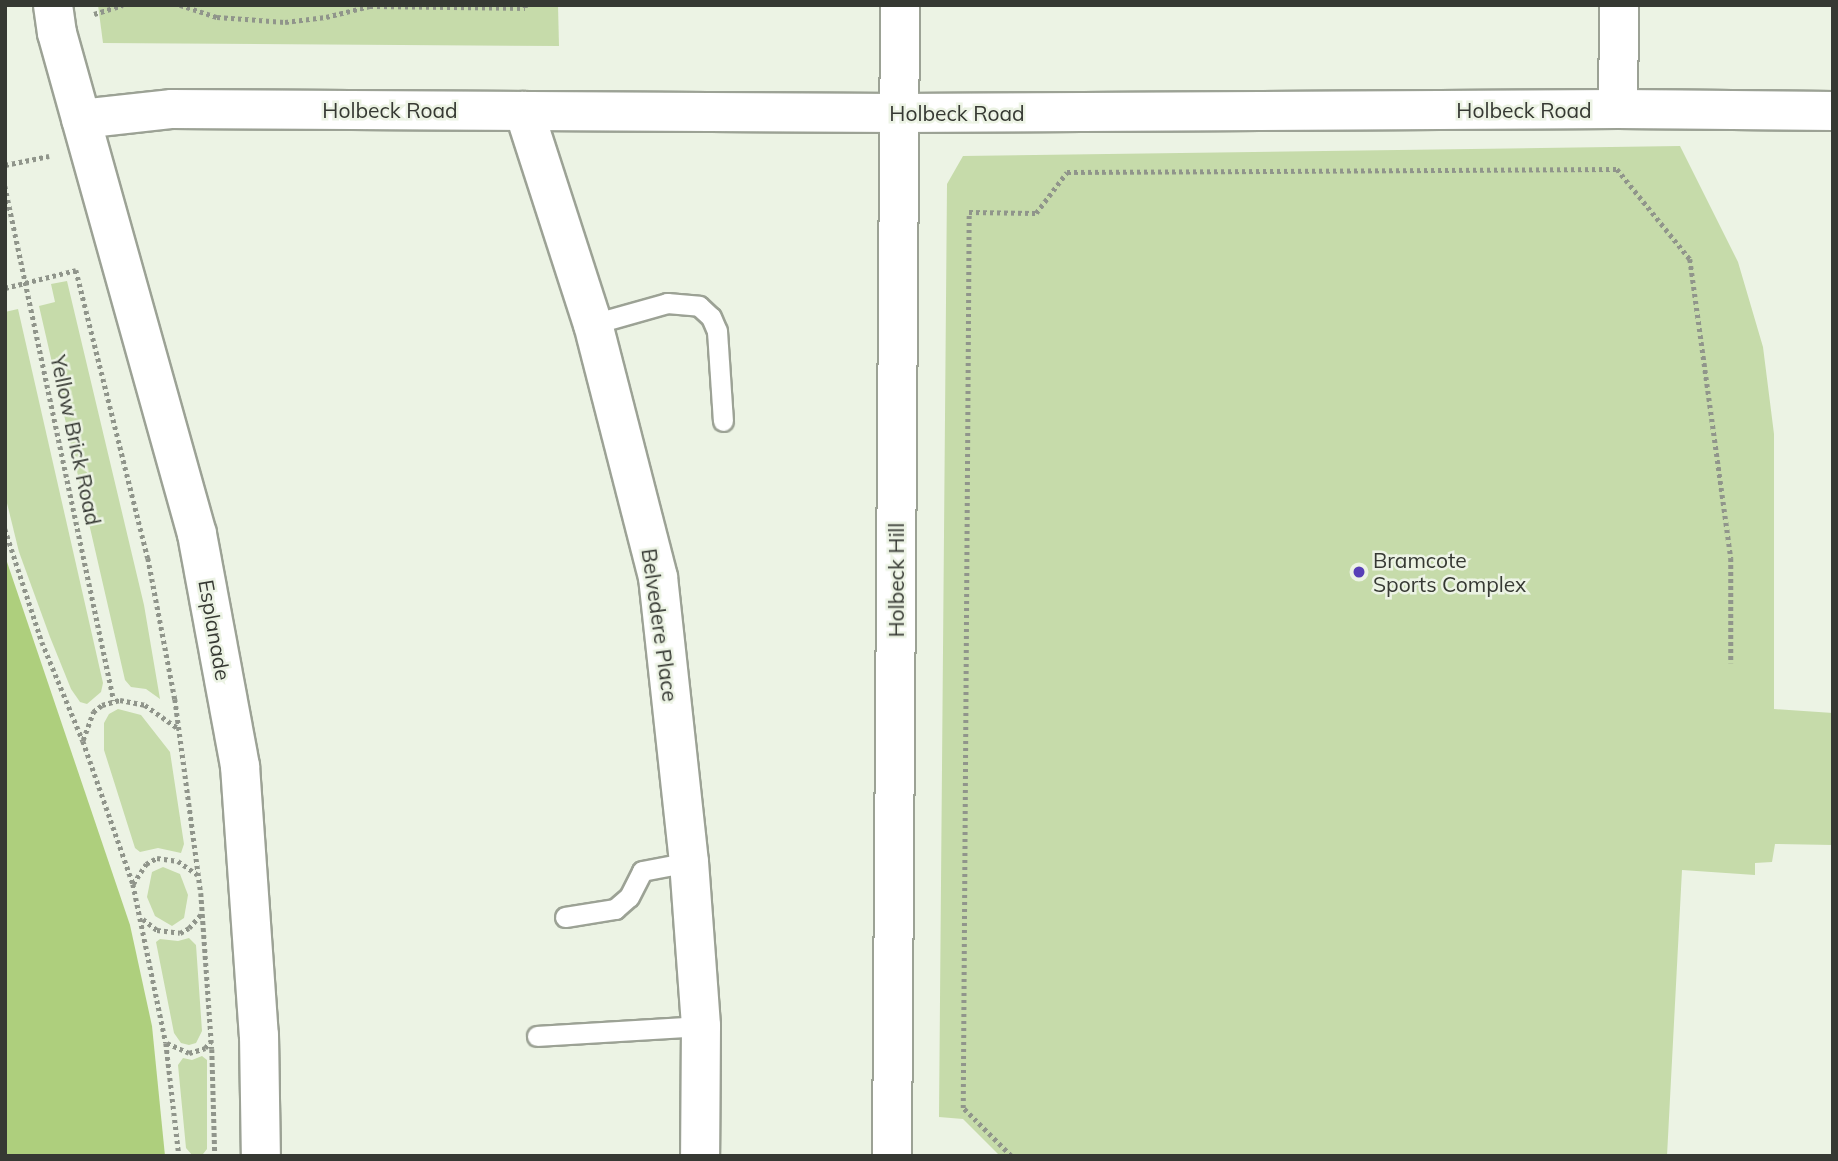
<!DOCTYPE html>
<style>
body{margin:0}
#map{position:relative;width:1838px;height:1161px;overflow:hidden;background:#ecf3e4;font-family:Mulish,sans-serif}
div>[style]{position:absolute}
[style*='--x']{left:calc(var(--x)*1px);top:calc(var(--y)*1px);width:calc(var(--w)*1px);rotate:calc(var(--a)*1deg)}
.green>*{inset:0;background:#c6dbaa}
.forest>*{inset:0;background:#aecf7d}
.path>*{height:4.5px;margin-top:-2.25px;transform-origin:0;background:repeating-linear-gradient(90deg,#90958b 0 3.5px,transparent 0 7px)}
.roads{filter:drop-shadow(2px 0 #9ca295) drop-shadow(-2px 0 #9ca295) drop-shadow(0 2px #9ca295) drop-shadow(0 -2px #9ca295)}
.lane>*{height:19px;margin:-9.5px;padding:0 9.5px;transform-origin:9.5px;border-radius:9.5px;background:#fff}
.street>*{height:38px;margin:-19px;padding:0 19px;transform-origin:19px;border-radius:19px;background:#fff}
.dots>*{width:19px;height:19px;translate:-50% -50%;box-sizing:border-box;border:4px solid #ecf3e4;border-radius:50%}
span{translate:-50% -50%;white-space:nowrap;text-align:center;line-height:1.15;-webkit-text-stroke:5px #ecf3e4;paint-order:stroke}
.street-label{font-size:21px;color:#363933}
.poi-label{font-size:21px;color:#363933}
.left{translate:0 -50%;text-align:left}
.frame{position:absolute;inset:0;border:7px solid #363933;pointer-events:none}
</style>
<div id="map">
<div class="green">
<i style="clip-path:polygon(98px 5px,558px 5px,559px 46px,103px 43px)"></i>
<i style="clip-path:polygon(1680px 146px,1738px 262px,1763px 347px,1774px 434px,1774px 709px,1833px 713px,1833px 845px,1775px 844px,1772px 862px,1755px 863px,1755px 875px,1682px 870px,1667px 1156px,1000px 1156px,963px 1119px,939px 1117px,947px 184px,963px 156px)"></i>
<i style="clip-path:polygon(67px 281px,144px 605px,160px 699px,146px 689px,131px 687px,125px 680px,39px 306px,55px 302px,51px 284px)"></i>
<i style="clip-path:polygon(18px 309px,103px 683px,101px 692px,87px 704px,80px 702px,71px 689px,50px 637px,19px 552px,5px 495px,5px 312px)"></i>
<i style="clip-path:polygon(118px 709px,141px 715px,170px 752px,184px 844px,181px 853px,158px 848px,140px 852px,135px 848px,104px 750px,104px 723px,109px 714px)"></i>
<i style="clip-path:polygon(163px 867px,180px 874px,188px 895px,184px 918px,172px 926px,155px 916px,147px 897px,152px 872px)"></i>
<i style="clip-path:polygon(189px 938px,196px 945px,202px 1031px,196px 1043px,189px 1045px,181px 1043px,174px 1033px,156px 942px,160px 939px,178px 941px)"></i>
<i style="clip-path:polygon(202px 1056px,207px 1060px,207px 1149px,203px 1154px,192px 1155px,186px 1148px,178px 1065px,183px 1058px,192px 1060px)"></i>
</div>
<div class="forest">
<i style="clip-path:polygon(5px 556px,130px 925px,152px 1026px,165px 1156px,5px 1156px)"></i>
</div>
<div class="path">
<i style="--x:180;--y:5;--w:39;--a:18"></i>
<i style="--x:217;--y:17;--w:68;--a:4.2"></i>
<i style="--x:285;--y:22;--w:41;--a:-7"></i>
<i style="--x:326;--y:17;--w:45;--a:-14"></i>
<i style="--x:370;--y:6;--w:155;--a:0.7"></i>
<i style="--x:525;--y:8;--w:3;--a:-90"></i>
<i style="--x:94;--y:14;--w:30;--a:-17"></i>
<i style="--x:5;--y:165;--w:45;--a:-11.6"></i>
<i style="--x:5;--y:186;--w:526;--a:78.05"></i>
<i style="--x:76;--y:270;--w:297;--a:76"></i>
<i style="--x:148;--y:558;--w:144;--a:79.2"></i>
<i style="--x:175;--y:699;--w:196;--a:82.4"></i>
<i style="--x:201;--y:893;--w:156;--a:86"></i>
<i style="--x:212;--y:1049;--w:107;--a:88.4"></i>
<i style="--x:5;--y:288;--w:73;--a:-14.2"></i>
<i style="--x:5;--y:529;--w:119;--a:71.9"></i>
<i style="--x:42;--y:642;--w:107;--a:67.5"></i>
<i style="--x:83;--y:741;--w:151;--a:70.7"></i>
<i style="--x:133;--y:884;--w:162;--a:78.3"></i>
<i style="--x:166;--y:1043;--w:114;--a:83.4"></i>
<i style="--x:83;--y:740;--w:30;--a:-70"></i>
<i style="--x:93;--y:712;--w:11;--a:-38"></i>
<i style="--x:102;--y:705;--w:19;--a:-16"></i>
<i style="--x:120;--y:700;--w:25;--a:11"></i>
<i style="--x:145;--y:705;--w:42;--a:35.2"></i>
<i style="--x:133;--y:884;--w:24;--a:-57"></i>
<i style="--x:146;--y:864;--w:13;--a:-29"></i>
<i style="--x:157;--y:858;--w:21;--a:8"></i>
<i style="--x:178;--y:861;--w:24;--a:35"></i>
<i style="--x:143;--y:919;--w:18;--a:38"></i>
<i style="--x:157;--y:930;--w:23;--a:7"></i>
<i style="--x:180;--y:933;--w:10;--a:-29"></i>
<i style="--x:189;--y:928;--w:20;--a:-49"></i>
<i style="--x:167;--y:1043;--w:24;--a:24"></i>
<i style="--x:189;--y:1053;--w:17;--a:-17"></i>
<i style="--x:205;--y:1048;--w:9;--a:-49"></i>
<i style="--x:1011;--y:1156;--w:68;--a:-135"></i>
<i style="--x:963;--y:1108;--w:896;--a:-89.62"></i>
<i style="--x:969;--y:212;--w:67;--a:0.9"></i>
<i style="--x:1036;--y:213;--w:51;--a:-52.9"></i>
<i style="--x:1067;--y:172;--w:550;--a:-0.31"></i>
<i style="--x:1617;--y:169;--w:116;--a:51"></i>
<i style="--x:1690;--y:259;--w:302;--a:82.2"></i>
<i style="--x:1731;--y:558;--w:105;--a:90"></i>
</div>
<div class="roads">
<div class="lane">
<i style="--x:593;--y:324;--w:77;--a:-15.8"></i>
<i style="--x:667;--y:303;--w:32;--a:5"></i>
<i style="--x:699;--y:306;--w:16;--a:43"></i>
<i style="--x:711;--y:317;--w:15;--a:67"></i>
<i style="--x:717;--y:331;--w:90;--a:86.2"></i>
<i style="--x:565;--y:917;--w:51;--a:-9.1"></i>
<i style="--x:615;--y:909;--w:18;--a:-41"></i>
<i style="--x:629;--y:897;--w:29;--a:-63"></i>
<i style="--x:642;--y:871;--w:48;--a:-10.8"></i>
<i style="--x:537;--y:1036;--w:164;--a:-3.5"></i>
</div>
<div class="street">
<i style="--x:53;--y:5;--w:28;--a:82"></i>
<i style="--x:57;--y:33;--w:520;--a:74.39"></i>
<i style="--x:197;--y:534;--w:236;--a:79.5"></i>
<i style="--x:240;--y:766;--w:270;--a:86"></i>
<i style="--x:259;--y:1035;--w:121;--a:89.1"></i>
<i style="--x:1618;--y:109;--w:104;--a:-89.4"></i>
<i style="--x:524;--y:111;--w:224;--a:72.1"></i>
<i style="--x:593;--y:324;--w:261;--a:75.6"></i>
<i style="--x:658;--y:577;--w:287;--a:83.8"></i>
<i style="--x:689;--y:862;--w:164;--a:85.8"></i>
<i style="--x:701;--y:1026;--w:130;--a:90.4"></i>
<i style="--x:81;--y:119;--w:92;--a:-6.3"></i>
<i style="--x:172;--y:109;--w:728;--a:0.31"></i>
<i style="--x:900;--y:113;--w:718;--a:-0.32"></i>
<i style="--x:1618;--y:109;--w:215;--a:0.5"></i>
<i style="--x:892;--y:1156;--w:1151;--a:-89.6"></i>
</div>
</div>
<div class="dots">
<i style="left:1359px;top:572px;background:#583fb7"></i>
</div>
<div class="street-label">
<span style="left:390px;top:110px">Holbeck Road</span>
<span style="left:1524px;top:110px">Holbeck Road</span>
<span style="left:957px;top:113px">Holbeck Road</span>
<span style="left:76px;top:440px;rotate:78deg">Yellow Brick Road</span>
<span style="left:896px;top:580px;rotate:-90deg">Holbeck Hill</span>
<span style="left:660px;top:625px;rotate:82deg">Belvedere Place</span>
<span style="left:215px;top:630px;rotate:80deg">Esplanade</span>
</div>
<div class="poi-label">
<span class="left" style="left:1373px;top:572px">Bramcote<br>Sports Complex</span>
</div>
<div class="frame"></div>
</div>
